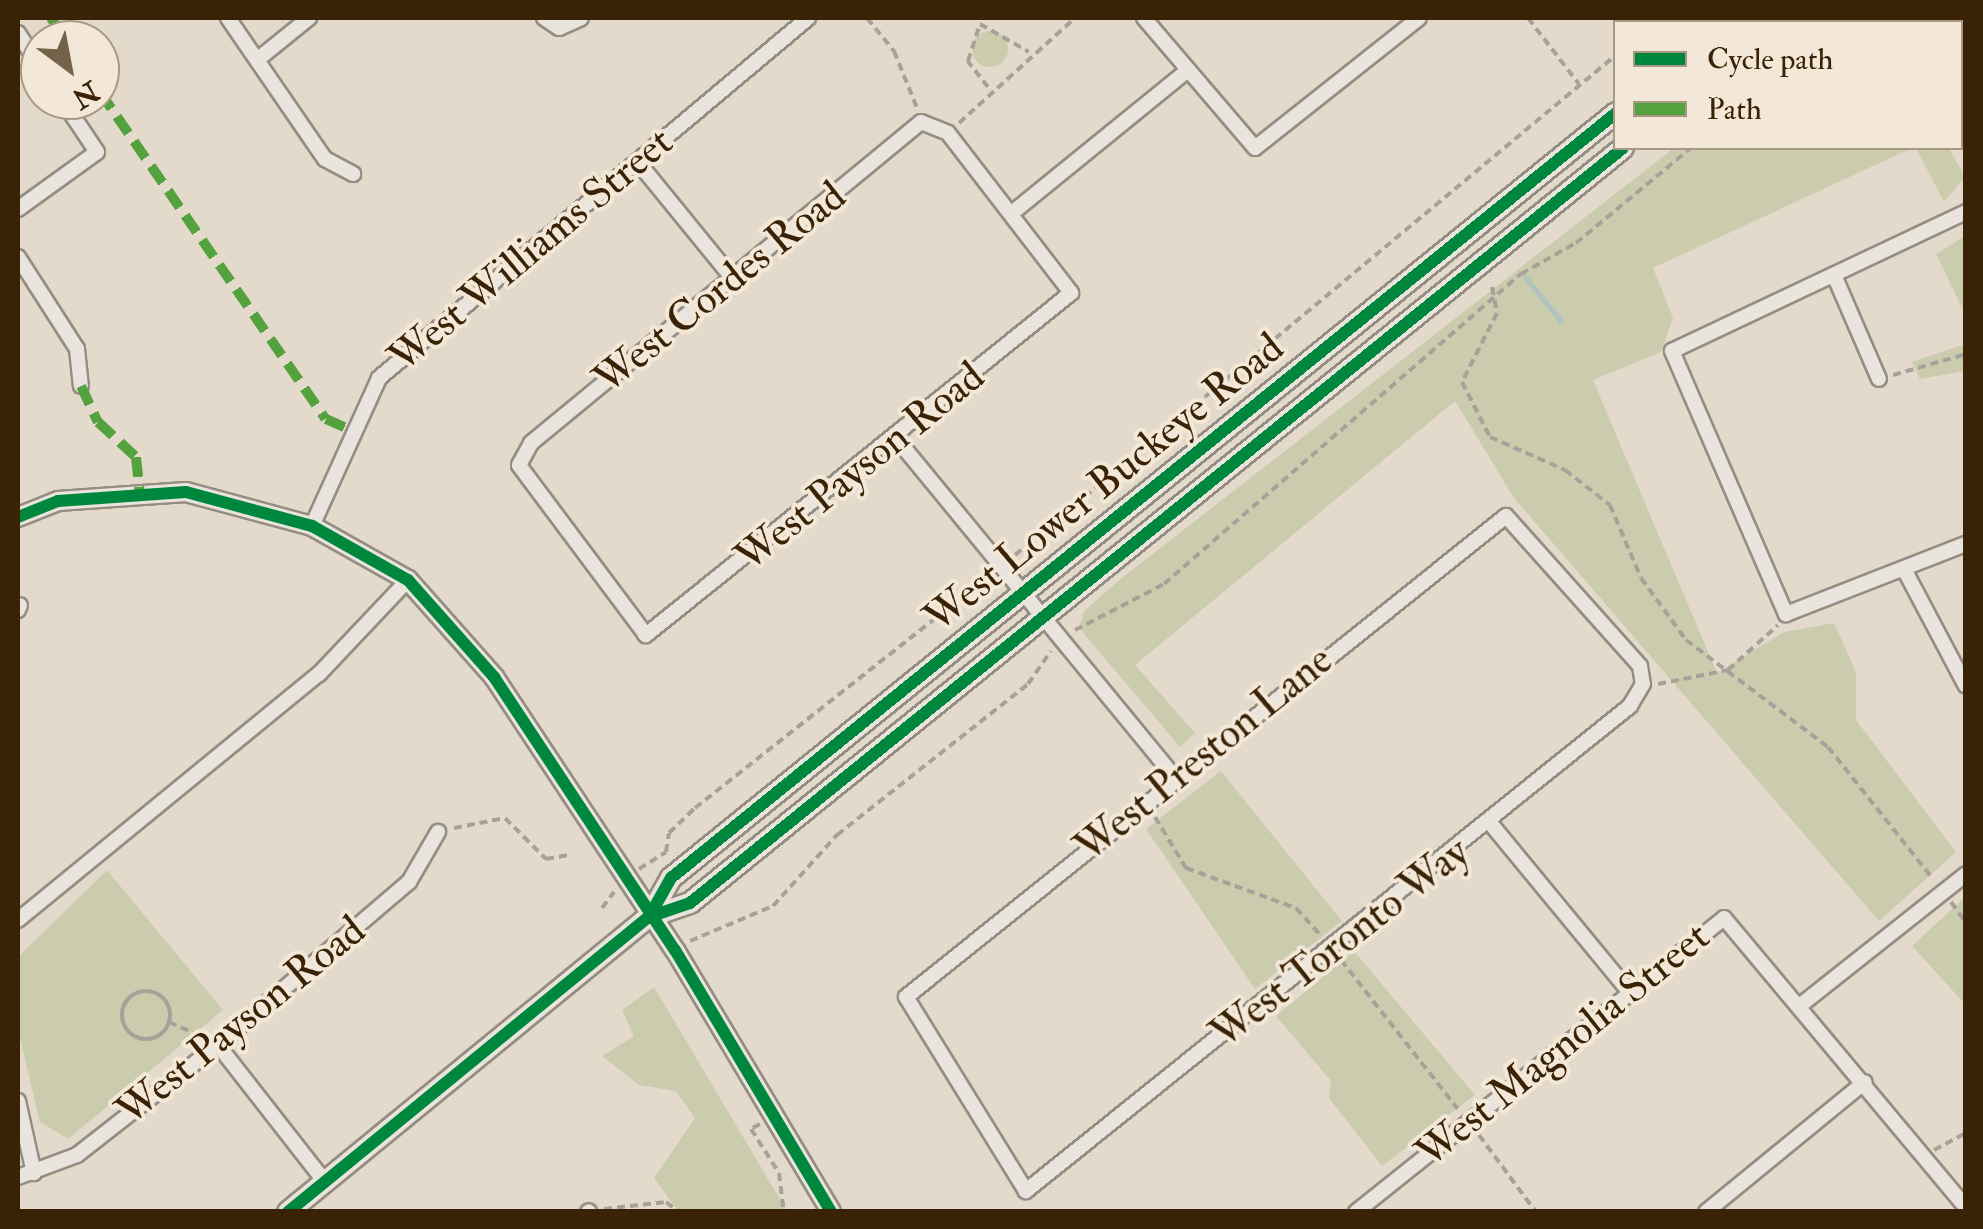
<!DOCTYPE html>
<style>
body{margin:0}
#map{position:relative;width:1983px;height:1229px;overflow:hidden;background:#e3dacc;font-family:"IM FELL Double Pica",serif}
div>[style]{position:absolute}
[style*='--x']{left:calc(var(--x)*1px);top:calc(var(--y)*1px);width:calc(var(--w)*1px);rotate:calc(var(--a)*1deg)}
.green>*{inset:0;background:#cbccad}
.round{border-radius:50%}
.stream>*{height:5px;margin:-2.5px;padding:0 2.5px;transform-origin:2.5px;border-radius:2.5px;background:#afc4bc}
.path>*{height:4px;margin-top:-2px;transform-origin:0;background:repeating-linear-gradient(90deg,#a8a199 0 8px,transparent 0 13px)}
.path>.ring{margin:-2px;padding:0;box-sizing:content-box;background:none;border:4px solid #a8a199;border-radius:50%}
.roads{filter:drop-shadow(2px 0 #958d82) drop-shadow(-2px 0 #958d82) drop-shadow(0 2px #958d82) drop-shadow(0 -2px #958d82)}
.minor>*{height:14px;margin:-7px;padding:0 7px;transform-origin:7px;border-radius:7px;background:#e9e4de}
.tertiary>*{height:18px;margin:-9px;padding:0 9px;transform-origin:9px;border-radius:9px;background:#e9e4de}
.secondary>*{height:20px;margin:-10px;padding:0 10px;transform-origin:10px;border-radius:10px;background:#e9e4de}
.quiet>*{height:10px;margin-top:-5px;transform-origin:0;background:repeating-linear-gradient(90deg,#53a23d 0 20px,transparent 0 30px)}
.cycleway>*{height:12px;margin:-6px;padding:0 6px;transform-origin:6px;border-radius:6px;background:#00873e}
span{translate:-50% -50%;white-space:nowrap;text-align:center;line-height:1.15;-webkit-text-stroke:8px #f3e8d8;paint-order:stroke}
.street-label{font-size:42px;color:#392206}
.frame{position:absolute;inset:0;border:20px solid #392206;pointer-events:none}
.legend{position:absolute;left:1613px;top:20px;width:350px;height:130px;box-sizing:border-box;background:#f3e8d8;border:2px solid #a99984;margin:0;padding:12px 18px;list-style:none;font-size:30px;color:#392206}
.legend li{display:flex;align-items:center;gap:20px;height:50px}
.legend b{width:50px;border:2px solid #a99984}
.north{position:absolute;left:20px;top:20px;width:100px;height:100px;box-sizing:border-box;background:#f3e8d8;border:2px solid #a99984;border-radius:50%;rotate:148deg;font-size:28px;font-weight:700;line-height:40px;text-align:center;color:#392206}
.north::after{content:'';display:block;margin:auto;width:35px;height:45px;background:#74624b;clip-path:polygon(50% 0,100% 100%,50% 72%,0 100%)}
</style>
<div id="map">
<div class="green">
<i class="round" style="left:972px;top:31px;width:36px;height:36px"></i>
<i style="clip-path:polygon(1674px 148px,1912px 148px,1653px 268px,1673px 318px,1661px 352px,1593px 380px,1717px 673px,1784px 632px,1834px 623px,1856px 672px,1856px 720px,1956px 852px,1879px 921px,1514px 498px,1455px 401px,1135px 665px,1195px 733px,1180px 747px,1079px 628px,1084px 611px,1118px 581px)"></i>
<i style="clip-path:polygon(1916px 148px,1949px 148px,1965px 177px,1944px 202px)"></i>
<i style="clip-path:polygon(1965px 236px,1965px 314px,1936px 254px)"></i>
<i style="clip-path:polygon(1965px 344px,1965px 371px,1920px 379px,1912px 362px)"></i>
<i style="clip-path:polygon(1221px 771px,1342px 921px,1255px 989px,1146px 829px)"></i>
<i style="clip-path:polygon(107px 870px,223px 1010px,68px 1139px,40px 1122px,18px 1030px,18px 957px)"></i>
<i style="clip-path:polygon(1965px 897px,1965px 1004px,1912px 946px)"></i>
<i style="clip-path:polygon(1354px 951px,1475px 1095px,1382px 1166px,1329px 1098px,1331px 1081px,1276px 1016px)"></i>
<i style="clip-path:polygon(654px 987px,787px 1211px,678px 1211px,654px 1178px,695px 1118px,676px 1091px,639px 1085px,602px 1056px,634px 1036px,622px 1010px)"></i>
</div>
<div class="stream">
<i style="--x:1525;--y:277;--w:57;--a:50.7"></i>
</div>
<div class="path">
<i style="--x:867;--y:18;--w:43;--a:50.7"></i>
<i style="--x:894;--y:51;--w:61;--a:68"></i>
<i style="--x:1528;--y:18;--w:83;--a:52.3"></i>
<i style="--x:1656;--y:22;--w:7;--a:-34"></i>
<i style="--x:1848;--y:22;--w:7;--a:-34"></i>
<i style="--x:988;--y:87;--w:33;--a:-128"></i>
<i style="--x:968;--y:61;--w:39;--a:-72"></i>
<i style="--x:980;--y:24;--w:56;--a:29.7"></i>
<i style="--x:959;--y:123;--w:156;--a:-42.2"></i>
<i style="--x:1492;--y:287;--w:26;--a:79"></i>
<i style="--x:1497;--y:313;--w:77;--a:116.9"></i>
<i style="--x:1462;--y:382;--w:62;--a:63"></i>
<i style="--x:1490;--y:437;--w:82;--a:23.7"></i>
<i style="--x:1565;--y:470;--w:57;--a:37.9"></i>
<i style="--x:1610;--y:505;--w:79;--a:67"></i>
<i style="--x:1641;--y:578;--w:77;--a:54"></i>
<i style="--x:1686;--y:640;--w:178;--a:37"></i>
<i style="--x:1828;--y:747;--w:169;--a:51.5"></i>
<i style="--x:1893;--y:375;--w:76;--a:-16"></i>
<i style="--x:1015;--y:555;--w:782;--a:-39.76"></i>
<i style="--x:1075;--y:630;--w:100;--a:-27.3"></i>
<i style="--x:1164;--y:584;--w:473;--a:-41"></i>
<i style="--x:1521;--y:274;--w:63;--a:-29.4"></i>
<i style="--x:1576;--y:243;--w:149;--a:-39.6"></i>
<i style="--x:1658;--y:684;--w:71;--a:-11.3"></i>
<i style="--x:1728;--y:670;--w:67;--a:-42"></i>
<i style="--x:1155;--y:817;--w:60;--a:58.7"></i>
<i style="--x:1186;--y:868;--w:117;--a:20"></i>
<i style="--x:1296;--y:908;--w:39;--a:48"></i>
<i style="--x:454;--y:828;--w:52;--a:-11.1"></i>
<i style="--x:505;--y:818;--w:58;--a:45"></i>
<i style="--x:546;--y:859;--w:23;--a:-10"></i>
<i style="--x:639;--y:869;--w:32;--a:-32"></i>
<i style="--x:666;--y:852;--w:19;--a:-81"></i>
<i style="--x:669;--y:833;--w:36;--a:-44"></i>
<i style="--x:695;--y:808;--w:375;--a:-38.3"></i>
<i style="--x:1951;--y:902;--w:26;--a:54"></i>
<i style="--x:602;--y:908;--w:20;--a:-53"></i>
<i style="--x:690;--y:941;--w:90;--a:-22.9"></i>
<i style="--x:773;--y:906;--w:96;--a:-48"></i>
<i style="--x:837;--y:835;--w:243;--a:-38.3"></i>
<i style="--x:1028;--y:684;--w:40;--a:-55.1"></i>
<i style="--x:1341;--y:960;--w:189;--a:51.9"></i>
<i class="ring" style="left:122px;top:991px;width:44px;height:44px"></i>
<i style="--x:169;--y:1022;--w:39;--a:24"></i>
<i style="--x:760;--y:1124;--w:10;--a:151"></i>
<i style="--x:751;--y:1129;--w:52;--a:57.5"></i>
<i style="--x:779;--y:1173;--w:39;--a:83"></i>
<i style="--x:1479;--y:1135;--w:96;--a:53.5"></i>
<i style="--x:1934;--y:1150;--w:36;--a:-28"></i>
<i style="--x:604;--y:1209;--w:62;--a:-6.4"></i>
<i style="--x:666;--y:1202;--w:16;--a:38"></i>
</div>
<div class="roads">
<div class="minor">
<i style="--x:228;--y:18;--w:171;--a:55.5"></i>
<i style="--x:325;--y:159;--w:32;--a:28"></i>
<i style="--x:544;--y:18;--w:18;--a:34"></i>
<i style="--x:559;--y:28;--w:24;--a:-24"></i>
<i style="--x:1144;--y:18;--w:171;--a:49.5"></i>
<i style="--x:1255;--y:148;--w:209;--a:-38.4"></i>
<i style="--x:1882;--y:18;--w:6;--a:45"></i>
<i style="--x:18;--y:33;--w:40;--a:57.1"></i>
<i style="--x:257;--y:60;--w:67;--a:-38.9"></i>
<i style="--x:921;--y:122;--w:29;--a:22"></i>
<i style="--x:948;--y:133;--w:202;--a:52.4"></i>
<i style="--x:1071;--y:293;--w:546;--a:141.18"></i>
<i style="--x:646;--y:635;--w:212;--a:-126.8"></i>
<i style="--x:519;--y:465;--w:25;--a:-61"></i>
<i style="--x:531;--y:443;--w:505;--a:-39.46"></i>
<i style="--x:1960;--y:122;--w:10;--a:53"></i>
<i style="--x:637;--y:161;--w:154;--a:50.8"></i>
<i style="--x:18;--y:209;--w:97;--a:-35.8"></i>
<i style="--x:97;--y:152;--w:63;--a:-123.9"></i>
<i style="--x:1966;--y:212;--w:325;--a:154.7"></i>
<i style="--x:1672;--y:351;--w:287;--a:66.6"></i>
<i style="--x:1786;--y:614;--w:193;--a:-21.3"></i>
<i style="--x:1012;--y:213;--w:225;--a:-39.1"></i>
<i style="--x:18;--y:257;--w:109;--a:57.3"></i>
<i style="--x:77;--y:349;--w:37;--a:84"></i>
<i style="--x:1834;--y:275;--w:113;--a:66.6"></i>
<i style="--x:896;--y:438;--w:440;--a:50.6"></i>
<i style="--x:1506;--y:516;--w:201;--a:48.2"></i>
<i style="--x:1640;--y:666;--w:18;--a:81"></i>
<i style="--x:1643;--y:684;--w:26;--a:121"></i>
<i style="--x:1630;--y:706;--w:775;--a:141.24"></i>
<i style="--x:1026;--y:1191;--w:228;--a:-121.7"></i>
<i style="--x:906;--y:997;--w:769;--a:-38.72"></i>
<i style="--x:312;--y:526;--w:162;--a:-65.6"></i>
<i style="--x:379;--y:378;--w:560;--a:-40"></i>
<i style="--x:1904;--y:569;--w:132;--a:62.1"></i>
<i style="--x:18;--y:610;--w:5;--a:-68"></i>
<i style="--x:1491;--y:824;--w:214;--a:50.5"></i>
<i style="--x:18;--y:920;--w:389;--a:-39.3"></i>
<i style="--x:319;--y:674;--w:129;--a:-46.6"></i>
<i style="--x:1802;--y:1004;--w:209;--a:-38.4"></i>
<i style="--x:218;--y:1045;--w:174;--a:52"></i>
<i style="--x:18;--y:1101;--w:74;--a:77.5"></i>
<i style="--x:18;--y:1177;--w:63;--a:-20.4"></i>
<i style="--x:77;--y:1155;--w:179;--a:-38"></i>
<i style="--x:218;--y:1045;--w:251;--a:-40.5"></i>
<i style="--x:409;--y:882;--w:58;--a:-59.9"></i>
<i style="--x:588;--y:1212;--w:1;--a:-45"></i>
<i style="--x:1356;--y:1212;--w:471;--a:-38.6"></i>
<i style="--x:1724;--y:918;--w:377;--a:50.1"></i>
<i style="--x:1706;--y:1212;--w:205;--a:-39.3"></i>
</div>
<div class="tertiary">
<i style="--x:18;--y:517;--w:43;--a:-21.8"></i>
<i style="--x:58;--y:501;--w:128;--a:-4"></i>
<i style="--x:186;--y:492;--w:131;--a:15.1"></i>
<i style="--x:312;--y:526;--w:110;--a:29.4"></i>
<i style="--x:408;--y:580;--w:130;--a:48.4"></i>
<i style="--x:494;--y:677;--w:328;--a:56.5"></i>
<i style="--x:675;--y:950;--w:305;--a:59.2"></i>
</div>
<div class="secondary">
<i style="--x:1729;--y:22;--w:7;--a:-34"></i>
<i style="--x:1781;--y:22;--w:7;--a:-34"></i>
<i style="--x:649;--y:917;--w:43;--a:-18.9"></i>
<i style="--x:690;--y:903;--w:1200;--a:-38.98"></i>
<i style="--x:288;--y:1212;--w:466;--a:-39.3"></i>
<i style="--x:649;--y:917;--w:45;--a:-60.6"></i>
<i style="--x:671;--y:878;--w:1216;--a:-38.99"></i>
</div>
</div>
<div class="quiet">
<i style="--x:51;--y:18;--w:27;--a:56"></i>
<i style="--x:100;--y:92;--w:397;--a:55.4"></i>
<i style="--x:326;--y:419;--w:24;--a:24"></i>
<i style="--x:81;--y:386;--w:40;--a:65"></i>
<i style="--x:98;--y:422;--w:52;--a:42.6"></i>
<i style="--x:136;--y:457;--w:38;--a:84"></i>
</div>
<div class="cycleway">
<i style="--x:18;--y:517;--w:43;--a:-21.8"></i>
<i style="--x:58;--y:501;--w:128;--a:-4"></i>
<i style="--x:186;--y:492;--w:131;--a:15.1"></i>
<i style="--x:312;--y:526;--w:110;--a:29.4"></i>
<i style="--x:408;--y:580;--w:130;--a:48.4"></i>
<i style="--x:494;--y:677;--w:328;--a:56.5"></i>
<i style="--x:675;--y:950;--w:305;--a:59.2"></i>
<i style="--x:649;--y:917;--w:43;--a:-18.9"></i>
<i style="--x:690;--y:903;--w:1200;--a:-38.98"></i>
<i style="--x:288;--y:1212;--w:466;--a:-39.3"></i>
<i style="--x:649;--y:917;--w:45;--a:-60.6"></i>
<i style="--x:671;--y:878;--w:1216;--a:-38.99"></i>
</div>
<div class="street-label">
<span style="left:531px;top:250px;rotate:-40deg">West Williams Street</span>
<span style="left:720px;top:288px;rotate:-39deg">West Cordes Road</span>
<span style="left:860px;top:467px;rotate:-39deg">West Payson Road</span>
<span style="left:1104px;top:483px;rotate:-39deg">West Lower Buckeye Road</span>
<span style="left:1204px;top:754px;rotate:-39deg">West Preston Lane</span>
<span style="left:1340px;top:943px;rotate:-38deg">West Toronto Way</span>
<span style="left:241px;top:1021px;rotate:-39deg">West Payson Road</span>
<span style="left:1563px;top:1045px;rotate:-39deg">West Magnolia Street</span>
</div>
<div class="frame"></div>
<ul class="legend">
<li><b style="height:12px;background:#00873e"></b>Cycle path</li>
<li><b style="height:12px;background:#53a23d"></b>Path</li>
</ul>
<div class="north">N</div>
</div>
